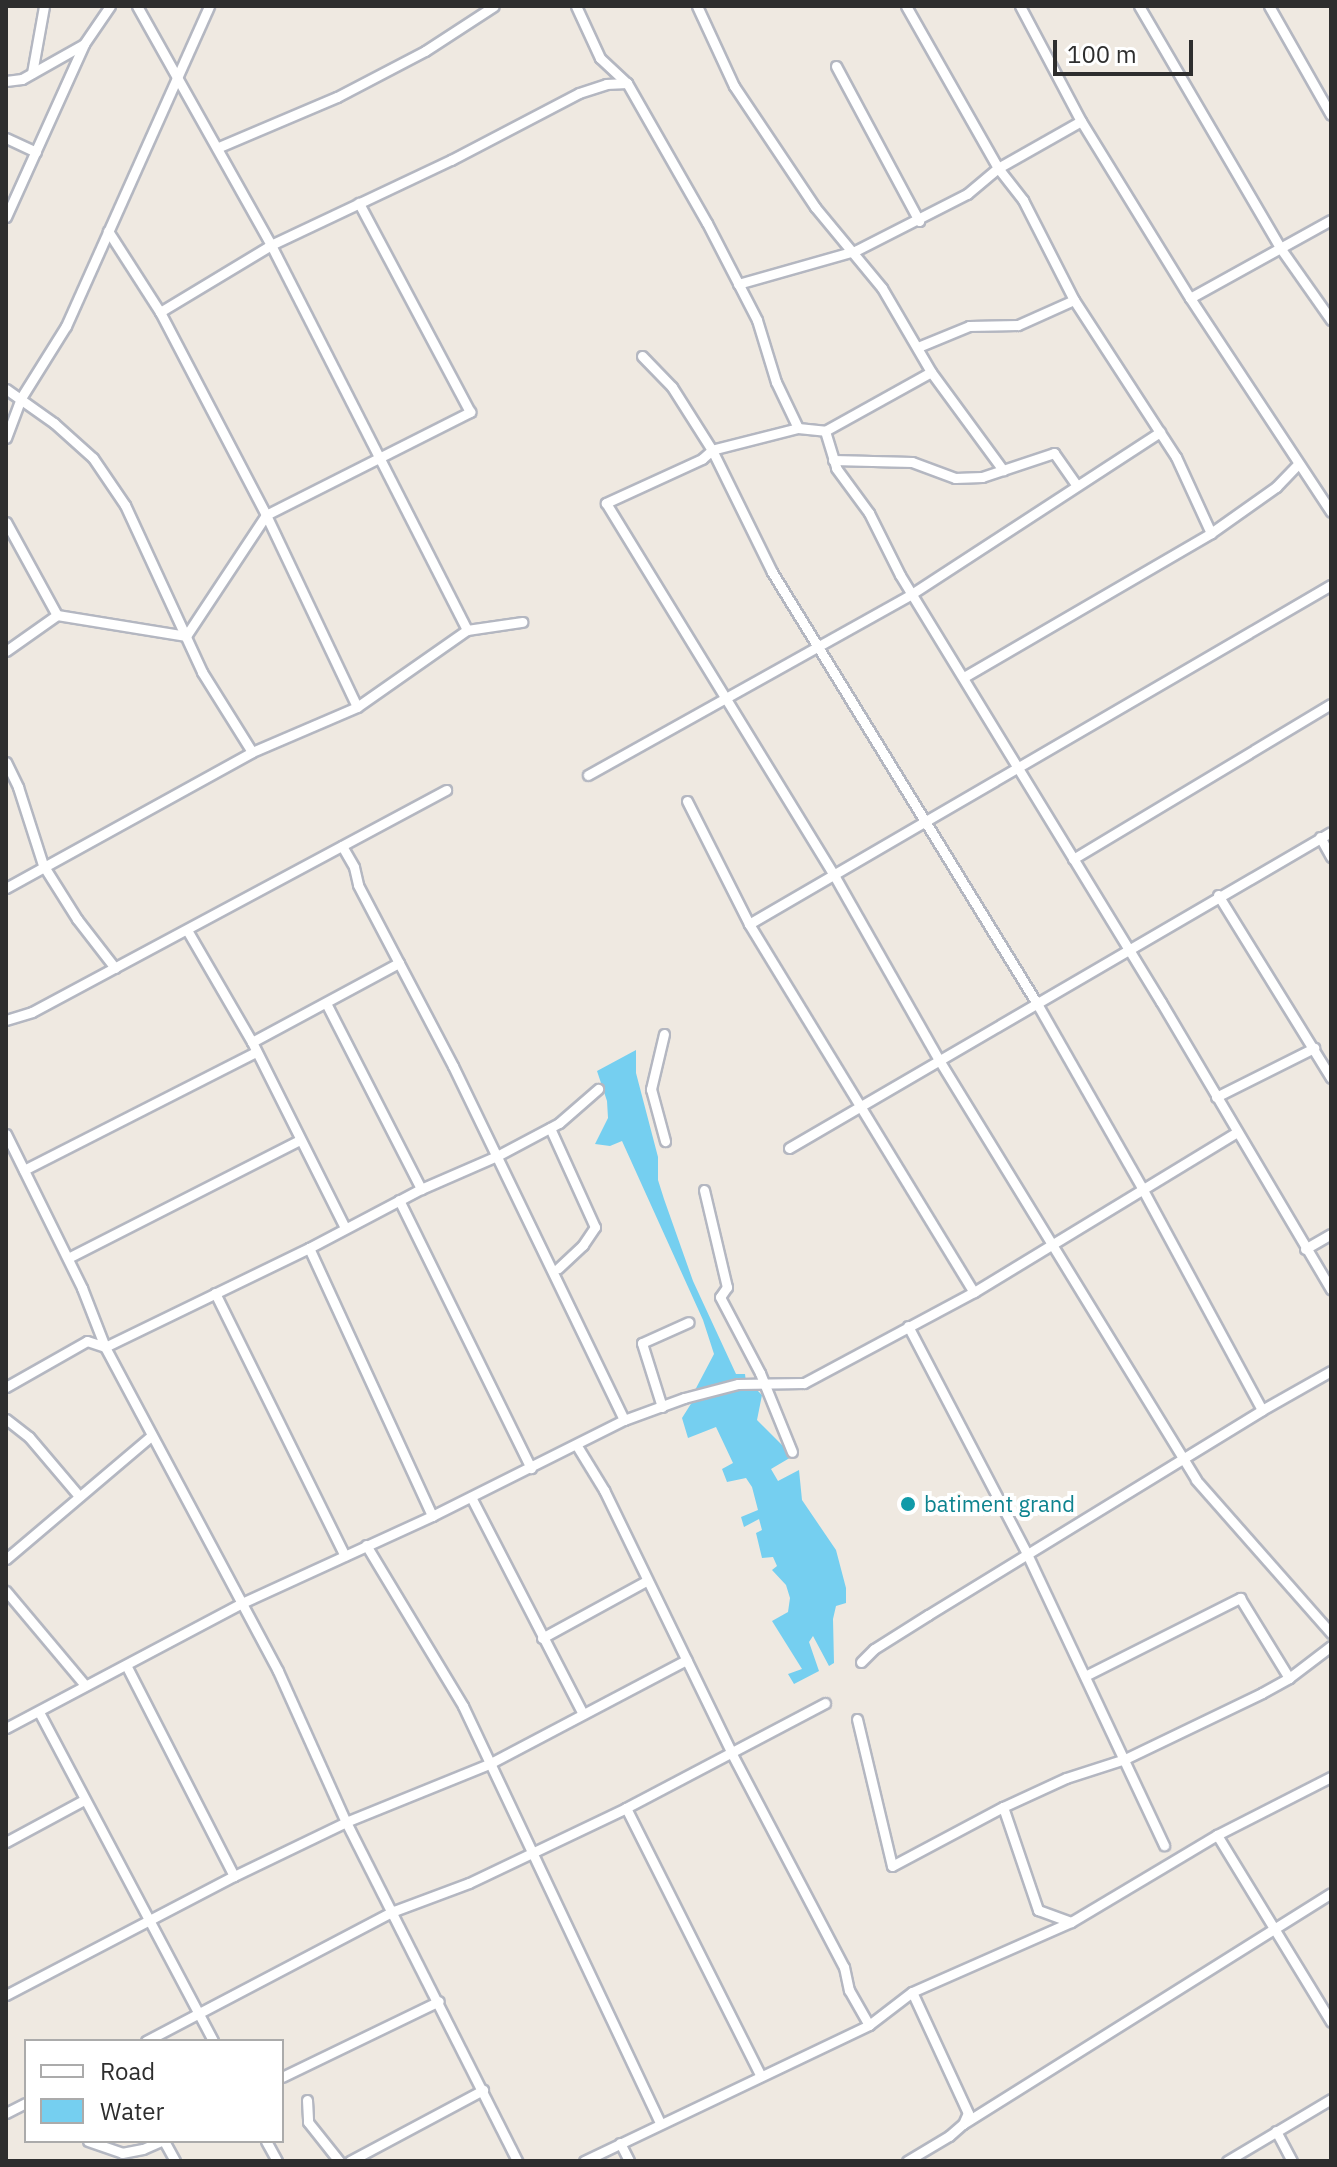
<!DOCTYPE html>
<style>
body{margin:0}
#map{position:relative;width:1337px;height:2167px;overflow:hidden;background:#efe9e1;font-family:"IBM Plex Sans",sans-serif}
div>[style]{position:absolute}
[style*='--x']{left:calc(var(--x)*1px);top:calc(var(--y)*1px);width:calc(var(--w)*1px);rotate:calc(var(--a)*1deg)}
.water>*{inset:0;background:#75cff0}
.roads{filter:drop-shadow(2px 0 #b4b7c1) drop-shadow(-2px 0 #b4b7c1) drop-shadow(0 2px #b4b7c1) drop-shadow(0 -2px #b4b7c1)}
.minor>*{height:9px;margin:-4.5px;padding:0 4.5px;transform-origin:4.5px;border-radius:4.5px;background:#fff}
.dots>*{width:22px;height:22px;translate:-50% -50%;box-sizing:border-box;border:4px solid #fff;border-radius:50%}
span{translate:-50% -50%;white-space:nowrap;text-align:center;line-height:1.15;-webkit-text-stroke:8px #fff;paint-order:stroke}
.culture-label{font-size:22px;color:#0d838f}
.left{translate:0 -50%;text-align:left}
.frame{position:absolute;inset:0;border:8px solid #2e2e2e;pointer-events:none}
.legend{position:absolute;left:24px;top:2039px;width:260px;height:104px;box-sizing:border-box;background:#fff;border:2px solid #ababab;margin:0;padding:10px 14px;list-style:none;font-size:24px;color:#2e2e2e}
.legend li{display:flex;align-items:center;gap:16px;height:40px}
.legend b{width:40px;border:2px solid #ababab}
.scale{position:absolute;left:1053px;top:40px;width:140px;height:36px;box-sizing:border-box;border:4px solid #2e2e2e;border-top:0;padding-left:10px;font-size:24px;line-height:28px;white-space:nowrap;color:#2e2e2e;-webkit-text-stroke:6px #fff;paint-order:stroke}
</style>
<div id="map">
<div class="water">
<i style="clip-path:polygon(636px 1050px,636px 1073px,658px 1157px,658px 1180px,664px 1199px,693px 1281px,736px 1374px,745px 1374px,746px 1382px,694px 1392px,714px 1354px,703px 1320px,622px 1141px,610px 1146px,595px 1144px,608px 1118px,607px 1101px,597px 1071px)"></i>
<i style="clip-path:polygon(729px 1388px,755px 1388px,762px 1395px,757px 1420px,793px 1456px,771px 1469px,778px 1481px,799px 1470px,802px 1500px,836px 1550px,846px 1588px,846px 1603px,836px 1606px,833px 1619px,834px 1663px,829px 1666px,813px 1636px,809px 1642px,819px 1671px,794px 1684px,788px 1674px,802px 1669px,772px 1621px,788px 1612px,790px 1598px,786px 1585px,772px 1570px,777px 1566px,773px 1557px,762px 1558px,756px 1533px,762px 1530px,759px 1519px,744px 1527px,741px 1517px,758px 1510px,752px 1487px,746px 1478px,727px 1482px,722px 1469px,733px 1463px,716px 1427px,688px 1438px,682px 1418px,694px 1399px)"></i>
</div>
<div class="roads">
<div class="minor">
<i style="--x:137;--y:6;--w:274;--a:60.7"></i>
<i style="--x:271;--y:245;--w:432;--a:63"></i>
<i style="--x:576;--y:6;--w:57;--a:65.2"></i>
<i style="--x:600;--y:58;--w:37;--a:43"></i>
<i style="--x:627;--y:83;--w:161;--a:60.3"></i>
<i style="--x:707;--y:223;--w:109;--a:62.7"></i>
<i style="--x:757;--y:320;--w:65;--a:73"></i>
<i style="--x:776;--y:382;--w:51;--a:64.4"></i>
<i style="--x:798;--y:428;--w:27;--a:6"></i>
<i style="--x:825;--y:431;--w:121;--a:-29.1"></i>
<i style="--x:697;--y:6;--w:88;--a:65.2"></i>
<i style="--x:734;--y:86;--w:146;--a:56.2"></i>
<i style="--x:815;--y:207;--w:105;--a:50.4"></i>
<i style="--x:882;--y:288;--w:97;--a:59.7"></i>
<i style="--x:931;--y:372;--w:122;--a:53.7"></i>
<i style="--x:906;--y:6;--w:186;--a:60.4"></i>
<i style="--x:998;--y:168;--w:41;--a:52"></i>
<i style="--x:1023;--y:200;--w:112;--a:63"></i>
<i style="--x:1074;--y:300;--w:187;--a:57"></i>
<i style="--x:1176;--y:457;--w:84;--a:65.3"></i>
<i style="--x:1020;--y:6;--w:130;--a:62.1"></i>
<i style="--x:1081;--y:121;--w:208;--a:58.4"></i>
<i style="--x:1190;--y:298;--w:256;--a:56.6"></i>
<i style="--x:1139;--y:6;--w:281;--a:59.7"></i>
<i style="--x:1281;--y:249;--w:87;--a:54.8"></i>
<i style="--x:1269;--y:6;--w:125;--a:60.4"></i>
<i style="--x:836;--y:66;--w:176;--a:61.8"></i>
<i style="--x:32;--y:73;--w:68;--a:-79.8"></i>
<i style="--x:6;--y:81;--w:16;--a:-7"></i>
<i style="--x:22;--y:79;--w:71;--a:-29.4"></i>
<i style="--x:6;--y:138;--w:33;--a:25"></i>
<i style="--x:219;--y:147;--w:128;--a:-23"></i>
<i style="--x:337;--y:97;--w:99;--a:-27.6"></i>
<i style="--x:425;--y:51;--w:82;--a:-33.1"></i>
<i style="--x:6;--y:217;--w:190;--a:-65.7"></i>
<i style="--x:84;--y:44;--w:46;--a:-55.6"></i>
<i style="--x:108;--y:231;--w:96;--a:57.3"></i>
<i style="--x:160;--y:312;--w:229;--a:62.4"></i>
<i style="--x:266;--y:515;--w:212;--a:64.6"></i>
<i style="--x:738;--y:284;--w:122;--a:-15.8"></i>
<i style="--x:855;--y:251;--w:126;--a:-27"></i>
<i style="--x:967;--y:194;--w:40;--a:-40"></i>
<i style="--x:998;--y:168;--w:95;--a:-29.5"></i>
<i style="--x:1190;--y:298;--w:161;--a:-29"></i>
<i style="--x:160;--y:312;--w:130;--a:-31.1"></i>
<i style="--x:271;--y:245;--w:199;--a:-25.3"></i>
<i style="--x:451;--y:160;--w:144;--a:-27.6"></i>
<i style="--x:579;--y:93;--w:28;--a:-18"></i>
<i style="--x:606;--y:84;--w:21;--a:-3"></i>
<i style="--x:918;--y:347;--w:55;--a:-22.4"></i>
<i style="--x:969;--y:326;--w:49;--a:-1.2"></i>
<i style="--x:1018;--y:325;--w:61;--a:-24.1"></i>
<i style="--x:642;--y:356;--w:43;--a:45.9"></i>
<i style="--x:672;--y:387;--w:75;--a:57.6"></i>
<i style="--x:712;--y:450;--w:13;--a:138"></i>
<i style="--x:702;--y:459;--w:106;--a:155.4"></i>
<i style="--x:606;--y:503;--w:439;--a:58.5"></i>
<i style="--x:835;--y:877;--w:210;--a:60.4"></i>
<i style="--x:939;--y:1060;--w:492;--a:58.5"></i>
<i style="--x:1196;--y:1480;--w:204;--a:48.6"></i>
<i style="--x:6;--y:389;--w:59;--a:35.3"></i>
<i style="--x:54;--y:423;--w:52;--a:41.9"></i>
<i style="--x:93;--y:458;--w:57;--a:55.8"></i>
<i style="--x:125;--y:505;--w:184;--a:65.2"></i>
<i style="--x:202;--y:672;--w:94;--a:58"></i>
<i style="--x:798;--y:428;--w:89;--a:165.7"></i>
<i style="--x:712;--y:450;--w:136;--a:63.8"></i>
<i style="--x:772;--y:572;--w:505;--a:58.45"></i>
<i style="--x:1036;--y:1002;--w:214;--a:60.3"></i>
<i style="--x:1142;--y:1188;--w:252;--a:61.6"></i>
<i style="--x:825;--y:431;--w:39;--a:73"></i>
<i style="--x:836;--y:468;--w:56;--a:53.7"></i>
<i style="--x:869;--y:513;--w:69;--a:63.4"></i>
<i style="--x:900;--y:575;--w:500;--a:58.57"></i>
<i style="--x:1161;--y:1002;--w:334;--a:59.4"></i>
<i style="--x:6;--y:438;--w:43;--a:-69.4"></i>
<i style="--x:21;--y:398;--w:85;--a:-58"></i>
<i style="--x:66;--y:326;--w:350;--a:-65.9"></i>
<i style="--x:833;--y:460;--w:79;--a:1.5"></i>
<i style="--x:912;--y:462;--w:46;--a:20.4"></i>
<i style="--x:955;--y:478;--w:27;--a:-2"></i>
<i style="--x:982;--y:477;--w:76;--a:-18.4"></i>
<i style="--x:1054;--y:453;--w:38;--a:55"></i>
<i style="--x:6;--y:522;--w:106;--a:61.3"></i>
<i style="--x:6;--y:651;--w:62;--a:-35.2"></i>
<i style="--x:57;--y:615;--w:131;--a:9.2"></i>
<i style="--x:186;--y:636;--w:145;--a:-56.5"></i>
<i style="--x:266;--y:515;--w:229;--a:-26.8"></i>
<i style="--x:470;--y:412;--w:237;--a:-118"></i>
<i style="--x:964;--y:677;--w:286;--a:-30.2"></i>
<i style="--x:1211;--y:533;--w:80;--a:-35.3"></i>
<i style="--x:1276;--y:487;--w:32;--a:-46"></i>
<i style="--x:6;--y:762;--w:28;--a:64"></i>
<i style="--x:18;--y:787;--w:82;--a:72.2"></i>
<i style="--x:43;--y:865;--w:64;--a:57.8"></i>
<i style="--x:77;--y:919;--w:62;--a:52.2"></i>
<i style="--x:588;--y:775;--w:372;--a:-29.2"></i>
<i style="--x:913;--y:593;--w:295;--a:-33.1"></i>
<i style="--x:687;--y:801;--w:138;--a:63.2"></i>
<i style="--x:749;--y:924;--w:431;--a:58.6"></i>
<i style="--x:1320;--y:837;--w:23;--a:61"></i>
<i style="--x:342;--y:846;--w:24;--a:60"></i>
<i style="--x:354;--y:867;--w:18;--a:77"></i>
<i style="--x:358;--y:885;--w:204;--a:62.3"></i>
<i style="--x:453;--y:1066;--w:393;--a:64.2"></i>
<i style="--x:1073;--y:859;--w:301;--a:-31"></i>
<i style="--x:6;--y:888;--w:281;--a:-28.9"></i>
<i style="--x:252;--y:752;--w:114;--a:-23.2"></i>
<i style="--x:357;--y:707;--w:134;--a:-35"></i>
<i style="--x:467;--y:630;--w:56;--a:-8.3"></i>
<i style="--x:1218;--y:895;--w:215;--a:58.3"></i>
<i style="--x:749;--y:924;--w:674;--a:-30.22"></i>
<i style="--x:187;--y:930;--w:129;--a:59.9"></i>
<i style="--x:252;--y:1042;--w:208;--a:63.4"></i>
<i style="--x:327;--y:1005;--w:207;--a:62.9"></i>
<i style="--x:6;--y:1020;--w:27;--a:-17"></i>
<i style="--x:32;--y:1012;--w:470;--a:-28.2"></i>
<i style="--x:664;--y:1034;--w:57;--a:103.3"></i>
<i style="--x:651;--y:1089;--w:54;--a:74.9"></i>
<i style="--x:252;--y:1042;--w:167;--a:-28.3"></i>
<i style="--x:1216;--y:1097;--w:110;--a:-26.6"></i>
<i style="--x:550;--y:1128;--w:109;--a:65.6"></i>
<i style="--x:595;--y:1227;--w:22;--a:124"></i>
<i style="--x:583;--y:1245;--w:34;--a:137"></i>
<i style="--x:6;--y:1134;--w:172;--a:63.7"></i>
<i style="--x:82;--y:1288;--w:63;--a:68.7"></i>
<i style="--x:105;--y:1347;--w:367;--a:61.9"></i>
<i style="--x:278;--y:1671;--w:166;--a:65.8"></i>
<i style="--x:346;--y:1822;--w:380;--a:63.2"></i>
<i style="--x:789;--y:1148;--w:627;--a:-30.24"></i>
<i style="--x:24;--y:1170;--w:260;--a:-27"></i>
<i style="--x:704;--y:1190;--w:100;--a:76.7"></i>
<i style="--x:727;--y:1287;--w:12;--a:125"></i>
<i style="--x:720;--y:1297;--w:86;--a:62.2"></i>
<i style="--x:760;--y:1373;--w:85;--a:67.9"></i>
<i style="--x:399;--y:1200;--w:299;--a:63.8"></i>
<i style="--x:309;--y:1248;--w:295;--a:65.3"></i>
<i style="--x:1305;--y:1249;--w:30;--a:-30"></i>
<i style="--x:68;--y:1258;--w:260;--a:-27"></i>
<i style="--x:215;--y:1293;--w:293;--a:63.7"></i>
<i style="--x:908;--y:1326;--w:257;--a:62.4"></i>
<i style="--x:1027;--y:1554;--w:322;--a:64.8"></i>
<i style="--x:6;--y:1387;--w:93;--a:-29.6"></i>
<i style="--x:87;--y:1341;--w:19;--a:18"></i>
<i style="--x:105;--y:1347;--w:227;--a:-25.9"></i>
<i style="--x:309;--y:1248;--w:127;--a:-27.8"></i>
<i style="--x:421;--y:1189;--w:83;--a:-23.5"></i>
<i style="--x:497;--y:1156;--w:70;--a:-28"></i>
<i style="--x:559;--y:1123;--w:52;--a:-41.1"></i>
<i style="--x:662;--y:1407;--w:67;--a:-107.4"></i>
<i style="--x:642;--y:1343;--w:51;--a:-24.1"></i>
<i style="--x:6;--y:1419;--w:29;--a:38"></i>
<i style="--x:29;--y:1437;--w:77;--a:49.7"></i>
<i style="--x:577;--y:1446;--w:52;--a:58.5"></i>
<i style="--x:604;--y:1490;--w:293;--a:64.1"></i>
<i style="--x:732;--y:1754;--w:241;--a:62.3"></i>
<i style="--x:844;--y:1967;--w:24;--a:78"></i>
<i style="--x:849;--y:1990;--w:40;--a:60.3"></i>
<i style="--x:471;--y:1497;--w:244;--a:62.7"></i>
<i style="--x:366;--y:1545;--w:188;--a:58.9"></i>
<i style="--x:463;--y:1706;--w:460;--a:64.7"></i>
<i style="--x:6;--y:1559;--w:190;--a:-40.3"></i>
<i style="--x:6;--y:1591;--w:123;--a:50"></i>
<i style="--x:542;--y:1638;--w:119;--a:-28.7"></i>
<i style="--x:861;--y:1662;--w:18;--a:-45"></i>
<i style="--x:874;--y:1649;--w:64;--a:-32.2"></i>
<i style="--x:928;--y:1615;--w:392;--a:-31.5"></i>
<i style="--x:1262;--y:1410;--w:79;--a:-29.5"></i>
<i style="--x:126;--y:1665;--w:237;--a:62.9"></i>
<i style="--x:1085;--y:1676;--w:174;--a:-26.7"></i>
<i style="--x:1240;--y:1598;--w:94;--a:58.5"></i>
<i style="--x:39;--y:1712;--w:372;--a:62.1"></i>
<i style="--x:857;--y:1719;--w:151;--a:76.6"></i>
<i style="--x:892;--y:1866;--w:126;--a:-28"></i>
<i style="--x:1003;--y:1807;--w:69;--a:-24.7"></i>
<i style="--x:1066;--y:1778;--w:62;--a:-17.9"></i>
<i style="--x:1125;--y:1759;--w:152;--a:-25.7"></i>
<i style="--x:1262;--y:1693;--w:31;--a:-29"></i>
<i style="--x:1289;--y:1678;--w:53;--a:-37.3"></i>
<i style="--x:6;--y:1728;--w:267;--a:-27.9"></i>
<i style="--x:242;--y:1603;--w:209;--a:-24.6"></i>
<i style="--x:432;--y:1516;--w:215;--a:-26.6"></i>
<i style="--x:624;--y:1420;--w:64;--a:-20.1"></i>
<i style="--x:684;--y:1398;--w:56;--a:-14.5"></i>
<i style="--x:738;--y:1384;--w:66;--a:-0.9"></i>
<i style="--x:804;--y:1383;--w:193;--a:-28.2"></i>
<i style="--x:974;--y:1292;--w:306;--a:-31.3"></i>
<i style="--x:1003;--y:1807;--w:109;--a:71.2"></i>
<i style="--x:1038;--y:1910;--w:35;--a:20"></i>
<i style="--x:626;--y:1808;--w:299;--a:63.3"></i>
<i style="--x:1217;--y:1835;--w:219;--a:58.6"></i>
<i style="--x:6;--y:1842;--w:89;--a:-28.3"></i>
<i style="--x:6;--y:1995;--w:257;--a:-27.6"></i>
<i style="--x:234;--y:1876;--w:124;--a:-25.7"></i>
<i style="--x:346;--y:1822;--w:157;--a:-22.1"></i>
<i style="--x:491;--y:1763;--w:221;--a:-27.8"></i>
<i style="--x:146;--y:2041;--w:280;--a:-27.7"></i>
<i style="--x:394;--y:1911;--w:80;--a:-20.5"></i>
<i style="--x:469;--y:1883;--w:174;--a:-25.5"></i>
<i style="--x:626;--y:1808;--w:225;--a:-27.8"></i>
<i style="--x:282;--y:2077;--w:174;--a:-25.8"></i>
<i style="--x:307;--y:2100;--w:22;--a:87"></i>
<i style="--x:308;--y:2122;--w:50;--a:51.5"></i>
<i style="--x:6;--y:2113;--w:22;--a:-27"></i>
<i style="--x:963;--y:2124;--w:434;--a:-32.1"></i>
<i style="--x:1276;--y:2131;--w:34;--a:62"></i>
<i style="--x:88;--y:2141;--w:36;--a:19"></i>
<i style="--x:122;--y:2153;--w:21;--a:-11"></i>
<i style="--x:143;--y:2149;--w:20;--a:-24"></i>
<i style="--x:164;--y:2141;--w:23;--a:61"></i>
<i style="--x:266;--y:2141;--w:23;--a:61"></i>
<i style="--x:620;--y:2143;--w:20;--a:63"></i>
<i style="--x:350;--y:2161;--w:151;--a:-28.1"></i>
<i style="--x:584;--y:2161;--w:316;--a:-25.5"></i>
<i style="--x:869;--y:2025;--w:54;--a:-37.5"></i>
<i style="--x:912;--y:1992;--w:174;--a:-23.8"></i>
<i style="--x:1071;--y:1922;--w:170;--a:-30.8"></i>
<i style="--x:1217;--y:1835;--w:128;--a:-27"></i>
<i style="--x:907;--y:2161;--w:49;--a:-30.8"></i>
<i style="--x:949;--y:2136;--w:18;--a:-41"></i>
<i style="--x:963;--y:2124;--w:12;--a:-66"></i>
<i style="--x:968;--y:2113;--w:133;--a:-114.8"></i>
<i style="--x:1227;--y:2161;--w:121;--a:-30.8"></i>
</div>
</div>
<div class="dots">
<i style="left:908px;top:1504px;background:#0f9aa8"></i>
</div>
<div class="culture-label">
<span class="left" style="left:924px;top:1504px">batiment grand</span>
</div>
<div class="frame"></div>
<ul class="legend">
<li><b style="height:10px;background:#fff"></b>Road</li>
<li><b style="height:22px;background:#75cff0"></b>Water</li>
</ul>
<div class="scale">100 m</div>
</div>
